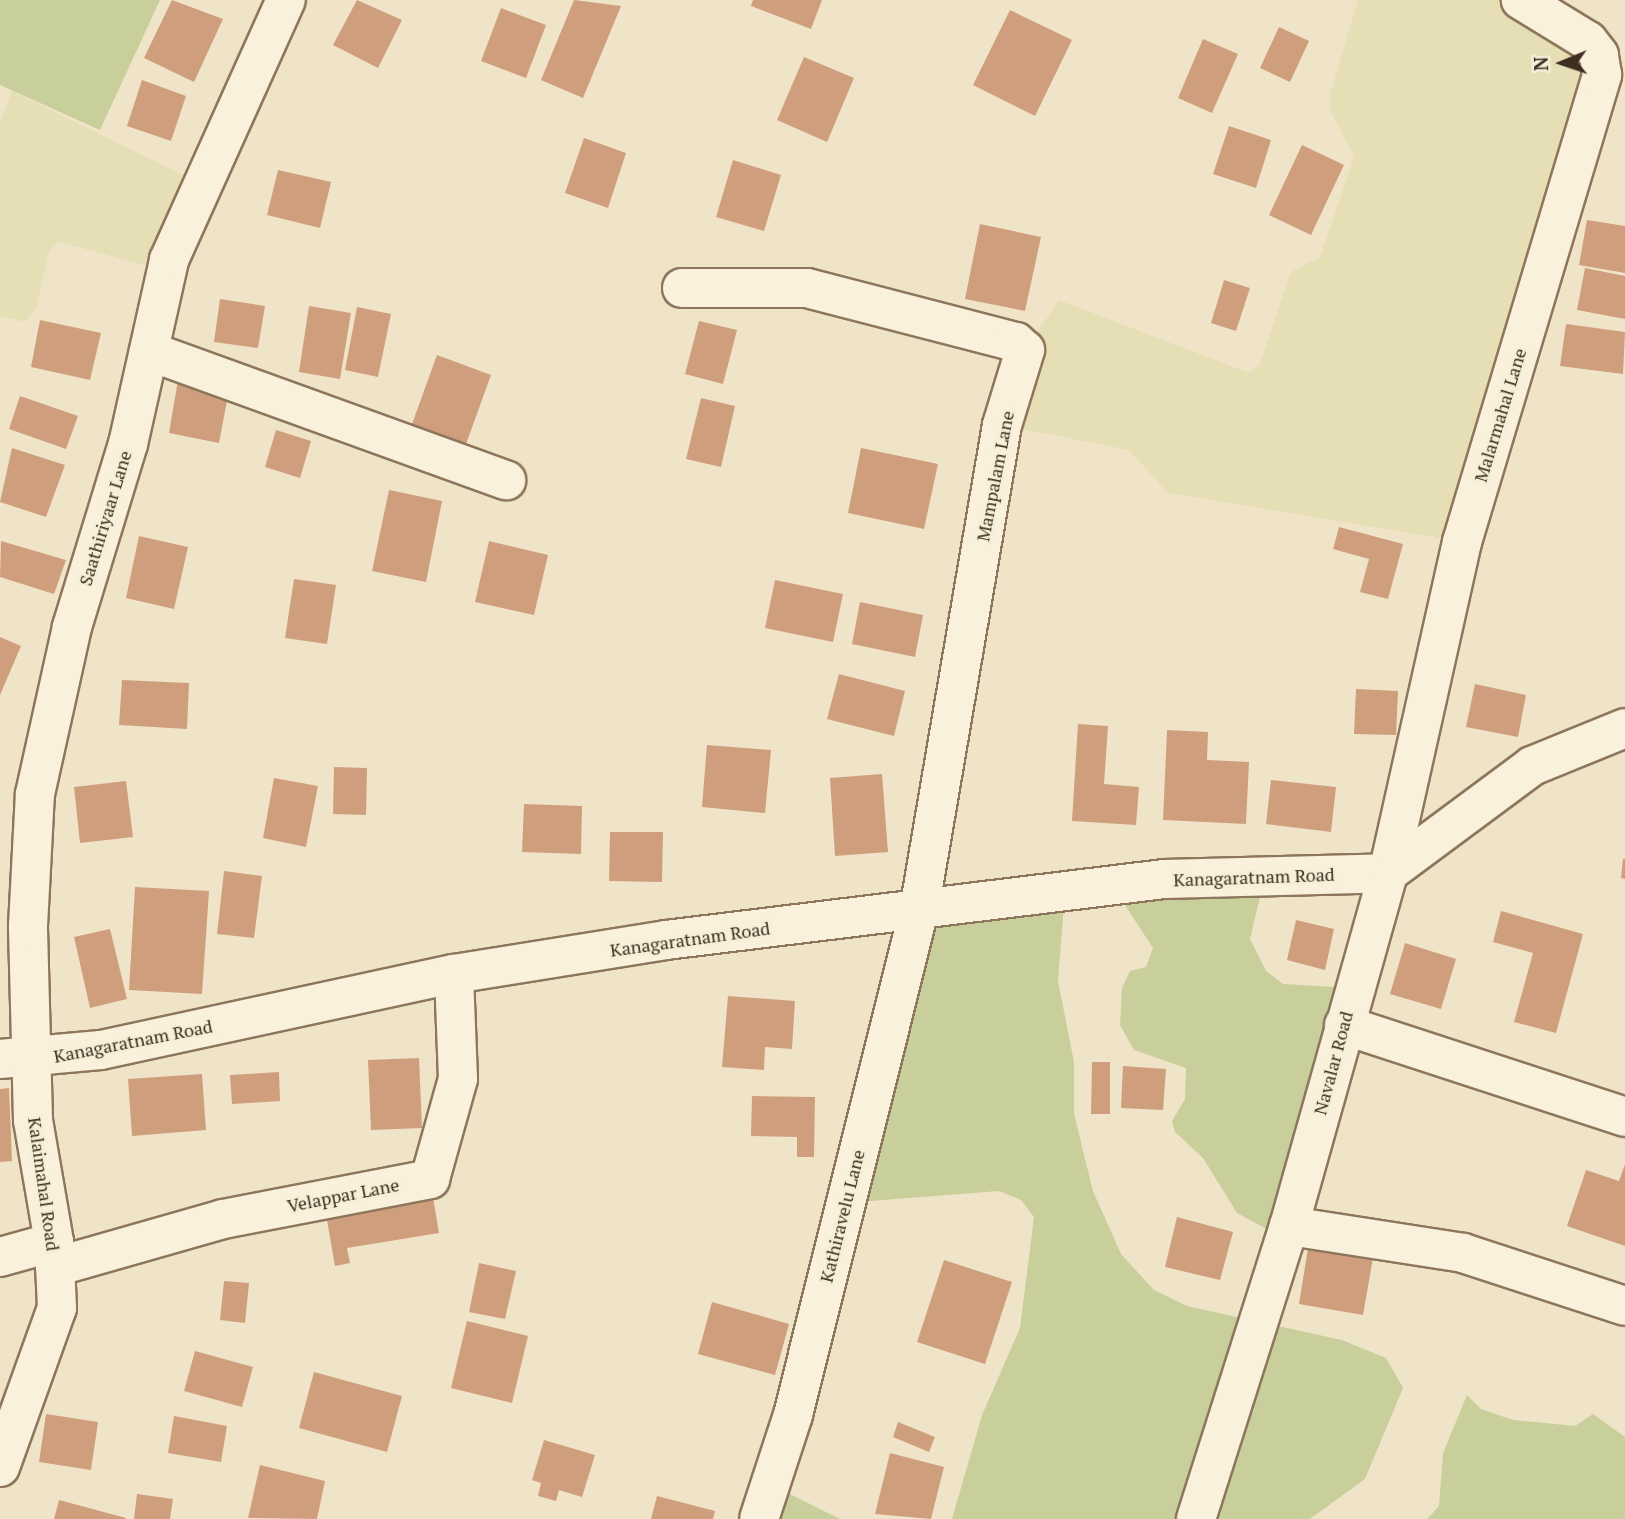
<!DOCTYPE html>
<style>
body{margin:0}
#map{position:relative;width:1625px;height:1519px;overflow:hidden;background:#f0e4c8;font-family:"PT Serif",serif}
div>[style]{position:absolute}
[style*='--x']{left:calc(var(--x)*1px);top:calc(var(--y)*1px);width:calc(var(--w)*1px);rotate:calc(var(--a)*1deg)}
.farmland>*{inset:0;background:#e6deb5}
.green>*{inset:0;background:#c9cf9b}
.building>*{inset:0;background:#cf9f7d}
.roads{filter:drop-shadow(2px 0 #8d765c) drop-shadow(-2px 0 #8d765c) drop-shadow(0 2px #8d765c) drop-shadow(0 -2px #8d765c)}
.minor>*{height:38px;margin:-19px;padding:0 19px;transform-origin:19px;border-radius:19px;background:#faf1dc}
span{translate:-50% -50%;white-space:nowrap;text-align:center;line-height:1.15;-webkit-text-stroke:5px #f7eed8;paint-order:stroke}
.street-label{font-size:18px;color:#3d2e20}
.north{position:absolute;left:1527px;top:28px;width:70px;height:70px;-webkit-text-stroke:5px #f7eed8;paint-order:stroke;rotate:268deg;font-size:19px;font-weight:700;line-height:28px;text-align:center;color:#3d2e20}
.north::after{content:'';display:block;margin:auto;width:24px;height:32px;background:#3d2e20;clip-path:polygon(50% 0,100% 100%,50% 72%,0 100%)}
</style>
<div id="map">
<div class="farmland">
<i style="clip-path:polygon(1358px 0,1520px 0,1599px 55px,1462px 542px,1168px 493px,1129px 450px,1002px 425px,1025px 350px,1059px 300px,1249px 373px,1260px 364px,1291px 272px,1320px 257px,1354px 157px,1331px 112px,1330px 95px)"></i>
<i style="clip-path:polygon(12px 91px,199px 183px,167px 271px,59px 242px,49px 251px,36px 308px,25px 322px,0 316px,0 123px)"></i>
</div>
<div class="green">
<i style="clip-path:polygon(0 0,160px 0,100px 130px,0 85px)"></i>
<i style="clip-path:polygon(1265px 876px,1250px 939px,1266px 971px,1283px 984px,1354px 988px,1285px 1239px,1237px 1213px,1203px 1158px,1175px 1132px,1172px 1121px,1185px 1099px,1186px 1068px,1134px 1050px,1120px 1025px,1122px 988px,1130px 971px,1146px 967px,1153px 948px,1123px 902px)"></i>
<i style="clip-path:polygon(1065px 892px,1058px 981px,1074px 1062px,1074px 1114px,1093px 1191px,1121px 1254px,1154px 1290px,1187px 1306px,1342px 1340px,1386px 1358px,1403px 1388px,1365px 1479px,1310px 1519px,952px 1519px,982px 1415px,1020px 1328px,1034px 1217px,1021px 1200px,999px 1191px,845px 1203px,919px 910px)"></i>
<i style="clip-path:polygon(1467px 1395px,1481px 1409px,1513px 1420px,1575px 1426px,1593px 1414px,1625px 1437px,1625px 1519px,1427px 1519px,1439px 1506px,1443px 1453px)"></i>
<i style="clip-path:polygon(786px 1492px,840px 1519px,759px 1519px)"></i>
</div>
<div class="building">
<i style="clip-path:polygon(172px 0,223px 19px,194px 82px,144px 58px)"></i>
<i style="clip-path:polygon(357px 0,402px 20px,378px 68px,333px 45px)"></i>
<i style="clip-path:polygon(574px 0,621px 6px,583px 98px,541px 80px)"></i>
<i style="clip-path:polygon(753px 0,822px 0,811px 29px,751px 6px)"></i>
<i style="clip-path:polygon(501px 8px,546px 25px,526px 78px,481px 61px)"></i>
<i style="clip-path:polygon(1010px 10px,1072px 40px,1035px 116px,973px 85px)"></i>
<i style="clip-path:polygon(1279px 27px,1309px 41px,1290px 82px,1260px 68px)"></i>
<i style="clip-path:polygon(1203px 39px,1238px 54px,1212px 113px,1178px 98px)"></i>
<i style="clip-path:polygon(804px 57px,854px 78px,827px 142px,777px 120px)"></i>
<i style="clip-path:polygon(142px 80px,186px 96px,171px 141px,127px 126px)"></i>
<i style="clip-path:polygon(1229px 126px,1271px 140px,1256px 188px,1213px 174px)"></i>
<i style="clip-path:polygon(584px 138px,626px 153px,608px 208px,565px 193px)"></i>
<i style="clip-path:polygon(1302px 145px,1344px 165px,1311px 235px,1269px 215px)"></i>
<i style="clip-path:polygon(733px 160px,781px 175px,764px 231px,716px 217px)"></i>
<i style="clip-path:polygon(278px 170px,331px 182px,320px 228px,267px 215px)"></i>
<i style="clip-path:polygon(1587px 220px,1625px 226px,1625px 273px,1579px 265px)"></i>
<i style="clip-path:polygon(980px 224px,1041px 237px,1025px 311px,965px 299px)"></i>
<i style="clip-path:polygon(1585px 268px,1625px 276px,1625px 319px,1577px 310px)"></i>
<i style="clip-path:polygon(1224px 280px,1250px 288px,1236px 331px,1211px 323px)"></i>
<i style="clip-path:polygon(220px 299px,265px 306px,258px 348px,214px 342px)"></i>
<i style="clip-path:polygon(309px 306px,351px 313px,340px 379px,299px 372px)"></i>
<i style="clip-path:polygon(357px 307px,391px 314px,378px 377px,345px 370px)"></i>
<i style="clip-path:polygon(40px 320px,101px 333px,90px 380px,31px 367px)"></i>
<i style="clip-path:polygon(699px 321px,737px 330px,723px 384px,685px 374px)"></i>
<i style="clip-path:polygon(1566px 324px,1625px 332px,1623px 374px,1560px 366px)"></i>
<i style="clip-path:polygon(437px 355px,491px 375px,466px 444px,412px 424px)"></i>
<i style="clip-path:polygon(178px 380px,229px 390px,219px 443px,169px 433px)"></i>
<i style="clip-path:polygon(20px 396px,78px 416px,66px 449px,9px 429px)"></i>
<i style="clip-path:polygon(701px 398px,735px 406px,721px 467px,686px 459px)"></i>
<i style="clip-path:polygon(276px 430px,311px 441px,300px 478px,265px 467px)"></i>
<i style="clip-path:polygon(12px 448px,65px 465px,46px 517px,0 502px)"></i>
<i style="clip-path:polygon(861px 448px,938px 464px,924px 529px,848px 513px)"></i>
<i style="clip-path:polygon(389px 490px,442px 501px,426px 582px,372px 571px)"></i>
<i style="clip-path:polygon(1339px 527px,1403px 544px,1388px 599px,1360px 592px,1369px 559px,1333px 549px)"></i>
<i style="clip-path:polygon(139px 536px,188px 547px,174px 609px,126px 598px)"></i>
<i style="clip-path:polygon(1px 541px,66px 560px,54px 594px,0 577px)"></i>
<i style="clip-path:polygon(489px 541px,548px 555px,534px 615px,475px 602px)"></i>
<i style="clip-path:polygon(294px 579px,336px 585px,327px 644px,285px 638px)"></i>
<i style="clip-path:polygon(775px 580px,843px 594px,833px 642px,765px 628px)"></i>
<i style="clip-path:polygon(860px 602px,923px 615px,915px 657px,852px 644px)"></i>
<i style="clip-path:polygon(0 637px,21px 646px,0 695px)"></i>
<i style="clip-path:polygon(839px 674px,905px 691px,894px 736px,827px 719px)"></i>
<i style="clip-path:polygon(122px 680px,189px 683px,187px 729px,119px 725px)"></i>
<i style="clip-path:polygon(1475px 684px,1526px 695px,1518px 737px,1466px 727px)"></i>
<i style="clip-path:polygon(1356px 689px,1398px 691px,1396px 735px,1354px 734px)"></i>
<i style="clip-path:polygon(1078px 724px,1108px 726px,1104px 784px,1139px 787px,1136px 825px,1072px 821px)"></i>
<i style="clip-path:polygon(1167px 730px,1208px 732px,1207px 760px,1249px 762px,1246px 824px,1163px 820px)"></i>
<i style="clip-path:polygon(707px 745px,771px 750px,765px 813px,702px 807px)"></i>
<i style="clip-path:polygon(334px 767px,367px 768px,366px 815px,333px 814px)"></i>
<i style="clip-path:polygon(882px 774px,888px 852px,835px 856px,830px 778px)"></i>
<i style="clip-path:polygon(274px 778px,318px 786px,306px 847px,263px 838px)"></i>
<i style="clip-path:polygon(1271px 780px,1336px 787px,1331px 832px,1266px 824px)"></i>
<i style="clip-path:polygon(126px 781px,133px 837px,80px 843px,74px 787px)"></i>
<i style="clip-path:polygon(524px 804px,582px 806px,581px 854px,522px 852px)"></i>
<i style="clip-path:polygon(610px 832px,663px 832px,662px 882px,609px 881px)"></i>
<i style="clip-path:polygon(1623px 859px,1625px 859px,1625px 879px,1621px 878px)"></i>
<i style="clip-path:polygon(224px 871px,262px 876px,254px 938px,217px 934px)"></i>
<i style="clip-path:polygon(135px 887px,209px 891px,202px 994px,129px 990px)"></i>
<i style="clip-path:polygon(1501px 911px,1583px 934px,1556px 1033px,1514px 1022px,1533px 953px,1493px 942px)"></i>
<i style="clip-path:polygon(1296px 920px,1334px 929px,1325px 970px,1287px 960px)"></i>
<i style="clip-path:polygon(110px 929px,127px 999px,90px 1008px,74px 937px)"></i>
<i style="clip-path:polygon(1405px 943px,1456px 959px,1441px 1009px,1390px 994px)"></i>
<i style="clip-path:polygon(728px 996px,795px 1001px,792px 1049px,765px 1047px,764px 1070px,722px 1067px)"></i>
<i style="clip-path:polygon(419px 1058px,422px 1128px,371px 1130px,368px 1060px)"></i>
<i style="clip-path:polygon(1092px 1062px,1110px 1062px,1110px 1114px,1091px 1114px)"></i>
<i style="clip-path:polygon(1123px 1066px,1166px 1069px,1163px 1110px,1121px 1108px)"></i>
<i style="clip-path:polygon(279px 1072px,280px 1101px,232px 1104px,230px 1075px)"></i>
<i style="clip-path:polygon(202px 1074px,206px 1130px,132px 1136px,128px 1079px)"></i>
<i style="clip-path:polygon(9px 1088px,12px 1161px,0 1162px,0 1089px)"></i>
<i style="clip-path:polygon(752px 1096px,815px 1097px,814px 1157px,797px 1157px,797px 1137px,751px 1136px)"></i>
<i style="clip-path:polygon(1625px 1164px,1625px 1246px,1567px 1226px,1586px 1170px,1619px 1181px)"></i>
<i style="clip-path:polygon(432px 1191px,439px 1233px,347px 1248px,350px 1263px,335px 1266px,325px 1209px)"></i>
<i style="clip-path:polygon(1177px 1217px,1233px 1232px,1220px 1280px,1165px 1267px)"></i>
<i style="clip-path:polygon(1308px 1248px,1373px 1258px,1363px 1315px,1299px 1304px)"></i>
<i style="clip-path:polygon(944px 1260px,1012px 1282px,985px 1364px,917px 1342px)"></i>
<i style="clip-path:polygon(479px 1263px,516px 1271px,505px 1319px,469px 1312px)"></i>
<i style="clip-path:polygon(224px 1281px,249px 1283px,245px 1323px,220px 1320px)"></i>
<i style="clip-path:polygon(712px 1302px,789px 1324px,775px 1375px,698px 1354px)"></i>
<i style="clip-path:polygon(467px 1321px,528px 1336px,512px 1403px,451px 1388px)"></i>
<i style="clip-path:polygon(195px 1351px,253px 1367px,242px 1407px,184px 1391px)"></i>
<i style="clip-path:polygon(314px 1372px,402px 1396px,387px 1452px,299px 1428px)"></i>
<i style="clip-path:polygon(46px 1414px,98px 1422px,91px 1470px,39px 1462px)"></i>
<i style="clip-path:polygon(174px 1416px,227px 1426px,221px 1462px,168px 1453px)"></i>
<i style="clip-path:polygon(898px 1422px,935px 1437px,929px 1452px,893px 1437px)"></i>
<i style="clip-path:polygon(544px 1440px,595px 1455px,582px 1497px,559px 1490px,556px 1501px,538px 1496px,541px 1483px,532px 1480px)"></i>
<i style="clip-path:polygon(890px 1453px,944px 1467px,931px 1519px,875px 1514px)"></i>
<i style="clip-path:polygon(260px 1465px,325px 1481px,317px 1519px,248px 1518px)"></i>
<i style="clip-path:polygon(137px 1494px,173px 1499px,170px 1519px,134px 1519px)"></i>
<i style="clip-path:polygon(657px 1496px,715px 1511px,713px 1519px,651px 1519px)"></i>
<i style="clip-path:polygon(59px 1500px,126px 1518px,126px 1519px,54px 1519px)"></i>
</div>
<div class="roads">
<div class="minor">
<i style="--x:682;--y:288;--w:125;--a:0"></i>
<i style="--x:807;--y:288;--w:216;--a:14.5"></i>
<i style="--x:1016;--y:342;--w:12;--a:42"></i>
<i style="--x:1025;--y:350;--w:78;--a:107"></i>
<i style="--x:1002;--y:425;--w:492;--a:99.7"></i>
<i style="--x:919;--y:910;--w:520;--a:104.01"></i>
<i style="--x:793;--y:1415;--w:109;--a:108.1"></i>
<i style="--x:149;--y:351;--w:380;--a:19.9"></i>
<i style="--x:1344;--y:1025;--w:296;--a:18.1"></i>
<i style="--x:0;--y:1059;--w:101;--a:-5.1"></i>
<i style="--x:101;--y:1050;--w:361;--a:-12.2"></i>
<i style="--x:454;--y:974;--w:215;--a:-9.1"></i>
<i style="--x:666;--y:940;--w:502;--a:-6.98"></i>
<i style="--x:1164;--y:879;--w:224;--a:-1.5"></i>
<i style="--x:1388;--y:873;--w:339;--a:-77.4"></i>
<i style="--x:1462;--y:542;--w:488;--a:-73.3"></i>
<i style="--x:1602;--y:75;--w:20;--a:-99"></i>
<i style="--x:1599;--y:55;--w:18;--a:-128"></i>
<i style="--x:1588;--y:41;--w:79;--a:-148.5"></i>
<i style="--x:1289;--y:1226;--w:176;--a:8.8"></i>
<i style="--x:1463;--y:1253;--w:170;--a:18.1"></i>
<i style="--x:0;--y:1257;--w:56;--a:-15.5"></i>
<i style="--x:55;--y:1267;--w:175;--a:-15.9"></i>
<i style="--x:223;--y:1219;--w:211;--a:-10.9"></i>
<i style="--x:430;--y:1179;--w:104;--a:-74.4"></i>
<i style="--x:458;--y:1079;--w:105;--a:-92.2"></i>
<i style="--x:0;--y:1467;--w:169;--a:-70.3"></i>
<i style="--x:57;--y:1308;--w:66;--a:-92.6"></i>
<i style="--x:54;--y:1242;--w:124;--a:-99.8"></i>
<i style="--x:33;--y:1120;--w:194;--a:-91.5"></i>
<i style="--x:28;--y:926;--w:132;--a:-87"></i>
<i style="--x:35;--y:794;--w:171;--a:-77.5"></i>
<i style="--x:72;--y:627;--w:191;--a:-73"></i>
<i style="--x:128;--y:444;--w:189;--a:-77.4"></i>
<i style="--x:169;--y:260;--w:285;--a:-65.8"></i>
<i style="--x:1196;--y:1519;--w:307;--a:-72.4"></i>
<i style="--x:1289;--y:1226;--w:367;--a:-74.3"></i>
<i style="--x:1388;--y:873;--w:179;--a:-36.6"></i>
<i style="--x:1532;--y:766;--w:100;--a:-22.2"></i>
</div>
</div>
<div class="street-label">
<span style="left:1500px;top:415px;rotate:-73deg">Malarmahal Lane</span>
<span style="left:995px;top:476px;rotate:-79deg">Mampalam Lane</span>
<span style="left:105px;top:518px;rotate:-73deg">Saathiriyaar Lane</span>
<span style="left:1254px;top:877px;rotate:-2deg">Kanagaratnam Road</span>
<span style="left:690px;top:939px;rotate:-8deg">Kanagaratnam Road</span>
<span style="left:133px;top:1041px;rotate:-11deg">Kanagaratnam Road</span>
<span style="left:1333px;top:1063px;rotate:-75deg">Navalar Road</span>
<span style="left:44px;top:1184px;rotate:82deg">Kalaimahal Road</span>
<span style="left:343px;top:1195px;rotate:-11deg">Velappar Lane</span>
<span style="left:842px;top:1216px;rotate:-76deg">Kathiravelu Lane</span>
</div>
<div class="north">N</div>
</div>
